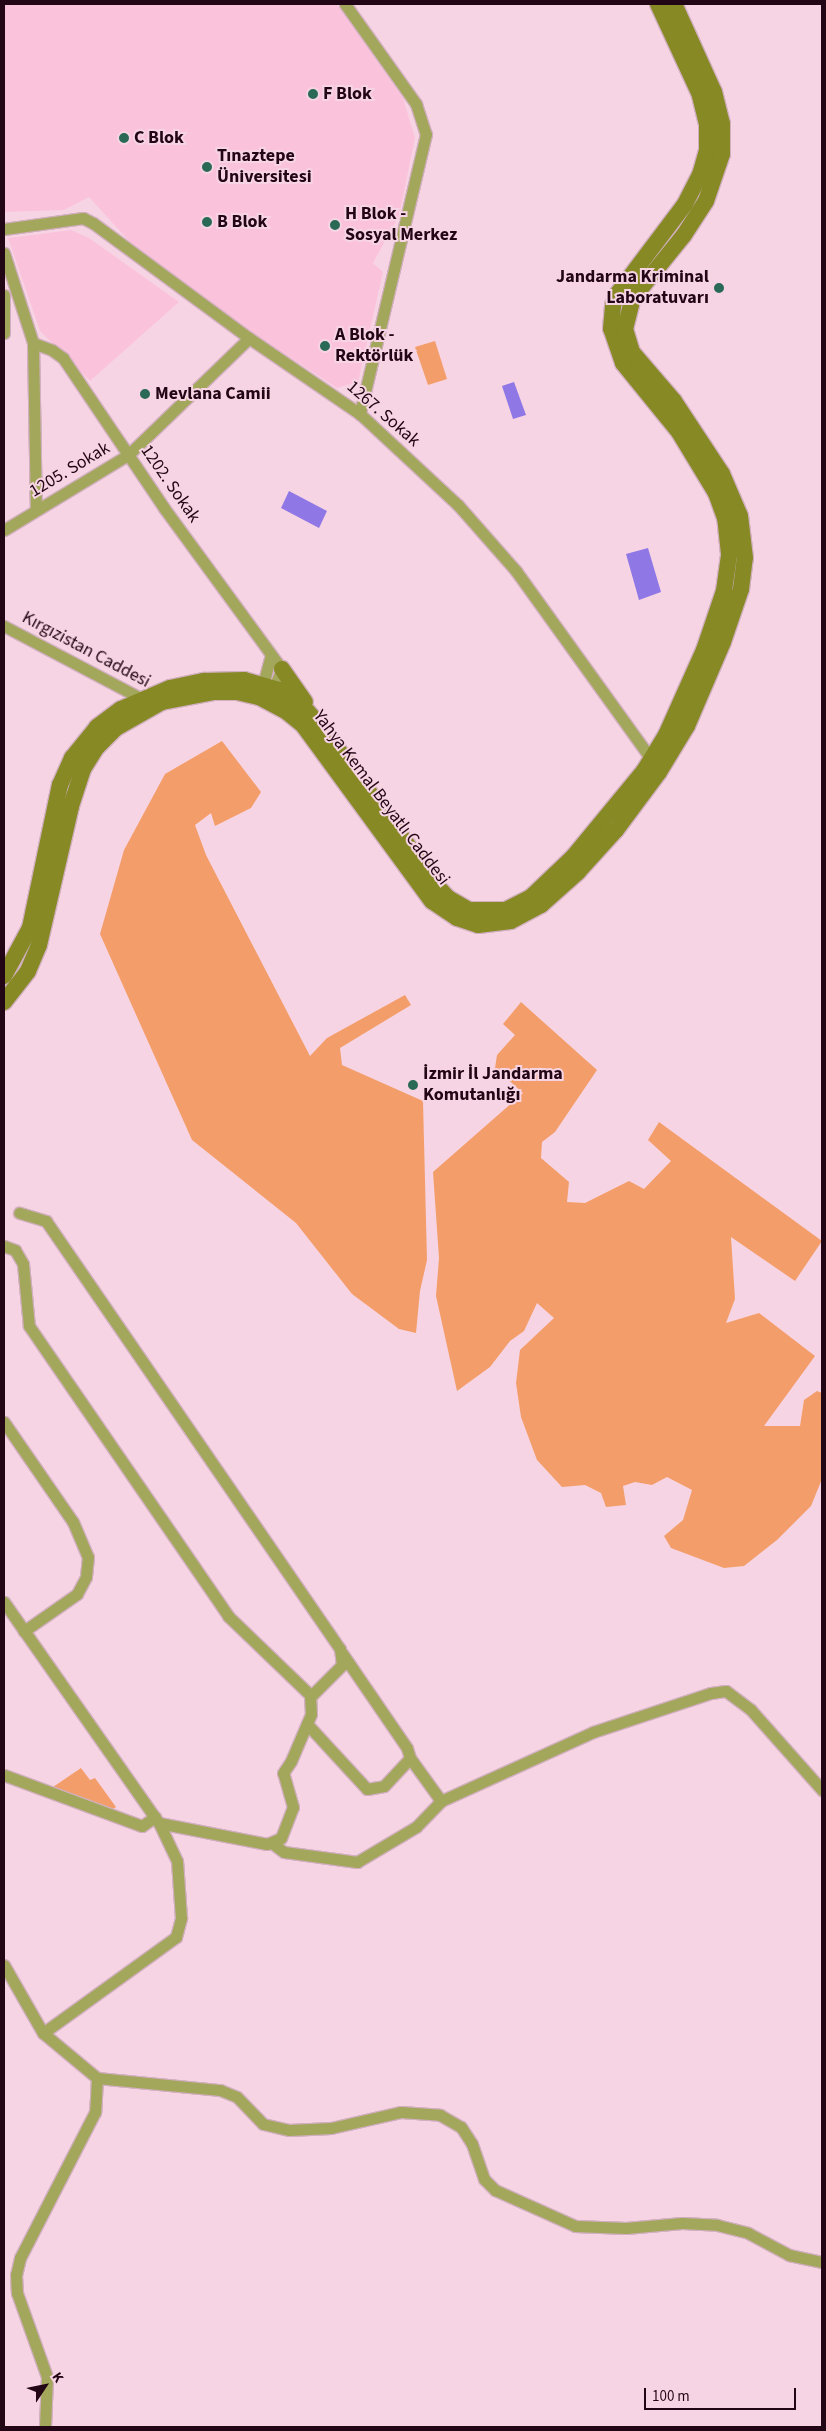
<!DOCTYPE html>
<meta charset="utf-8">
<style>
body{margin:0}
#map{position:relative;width:826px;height:2431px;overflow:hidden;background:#f7d4e3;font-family:"Source Sans 3",sans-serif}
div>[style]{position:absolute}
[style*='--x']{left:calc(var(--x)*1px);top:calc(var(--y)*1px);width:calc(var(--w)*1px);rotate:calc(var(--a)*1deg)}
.built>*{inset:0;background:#fbc3db}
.green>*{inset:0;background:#f39e6a}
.water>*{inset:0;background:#8f77e5}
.roads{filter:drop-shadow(1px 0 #d1afbe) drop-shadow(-1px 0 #d1afbe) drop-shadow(0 1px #d1afbe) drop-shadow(0 -1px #d1afbe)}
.street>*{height:11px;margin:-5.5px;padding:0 5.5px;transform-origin:5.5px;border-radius:5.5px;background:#a3a75b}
.secondary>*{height:16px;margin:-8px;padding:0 8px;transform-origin:8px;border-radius:8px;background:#868924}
.dots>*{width:14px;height:14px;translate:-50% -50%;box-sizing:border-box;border:2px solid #f7d4e3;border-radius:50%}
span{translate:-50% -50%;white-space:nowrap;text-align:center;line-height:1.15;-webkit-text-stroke:4px #f7d4e3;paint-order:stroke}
.poi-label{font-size:18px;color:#230615;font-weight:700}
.left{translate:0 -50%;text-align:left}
.right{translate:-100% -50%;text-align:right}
.street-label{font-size:18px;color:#230615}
.frame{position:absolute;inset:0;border:5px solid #230615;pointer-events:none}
.north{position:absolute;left:20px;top:2361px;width:50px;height:50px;-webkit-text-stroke:4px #f7d4e3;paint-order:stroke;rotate:56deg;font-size:14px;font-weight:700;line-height:20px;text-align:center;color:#230615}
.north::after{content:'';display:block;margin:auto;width:18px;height:22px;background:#230615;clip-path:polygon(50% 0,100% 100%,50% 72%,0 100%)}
.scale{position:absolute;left:644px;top:2388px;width:152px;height:22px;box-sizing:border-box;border:2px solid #230615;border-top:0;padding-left:6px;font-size:15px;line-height:18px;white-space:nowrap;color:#230615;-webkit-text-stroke:4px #f7d4e3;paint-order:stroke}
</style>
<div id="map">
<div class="built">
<i style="clip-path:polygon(4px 4px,337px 4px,403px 98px,415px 138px,399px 216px,373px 263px,383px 272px,358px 382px,337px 388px,246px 329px,129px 241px,89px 197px,64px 210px,4px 212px)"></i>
<i style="clip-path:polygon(71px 230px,89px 238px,179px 302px,90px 381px,40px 331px,8px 238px)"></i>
</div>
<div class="green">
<i style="clip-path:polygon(435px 341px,447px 379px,428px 385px,415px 347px)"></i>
<i style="clip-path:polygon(222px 741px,261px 792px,251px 808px,215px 826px,211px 813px,195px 825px,206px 855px,310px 1056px,327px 1038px,405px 995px,411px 1005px,340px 1048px,342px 1065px,423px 1101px,427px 1260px,420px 1291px,416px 1333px,399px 1329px,352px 1294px,296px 1223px,192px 1140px,100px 934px,124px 850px,165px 774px)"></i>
<i style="clip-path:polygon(521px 1002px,597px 1070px,555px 1132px,542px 1142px,541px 1158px,569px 1182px,567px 1202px,585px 1203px,629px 1181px,644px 1189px,671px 1161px,648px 1140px,659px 1122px,822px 1241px,795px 1281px,731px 1237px,735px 1299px,726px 1323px,759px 1313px,815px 1356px,764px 1426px,800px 1426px,804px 1400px,817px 1391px,822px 1393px,822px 1479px,811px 1506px,777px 1540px,744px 1566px,724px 1568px,671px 1548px,664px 1536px,683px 1520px,692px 1490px,667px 1477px,652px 1485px,635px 1482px,623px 1486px,626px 1505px,606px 1507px,601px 1493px,585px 1485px,562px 1487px,537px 1460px,521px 1417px,516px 1383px,520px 1350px,554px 1318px,537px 1303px,524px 1331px,510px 1341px,490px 1367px,457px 1391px,436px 1296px,439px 1258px,433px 1172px,523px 1093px,495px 1068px,497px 1055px,515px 1035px,503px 1024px)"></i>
<i style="clip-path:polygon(81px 1768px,90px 1780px,95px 1778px,116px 1807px,112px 1810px,53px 1787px)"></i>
</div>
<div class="water">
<i style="clip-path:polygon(514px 382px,526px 415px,513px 419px,502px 386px)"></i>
<i style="clip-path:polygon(289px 491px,327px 511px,319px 528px,281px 508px)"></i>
<i style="clip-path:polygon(648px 548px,661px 592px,639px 600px,626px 554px)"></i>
</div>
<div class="roads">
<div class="street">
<i style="--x:345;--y:4;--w:123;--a:54.6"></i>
<i style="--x:416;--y:104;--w:32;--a:72"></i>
<i style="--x:426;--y:134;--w:288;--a:103.3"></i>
<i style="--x:4;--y:229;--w:80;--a:-7.9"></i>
<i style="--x:83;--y:218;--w:11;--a:27"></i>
<i style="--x:93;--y:223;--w:194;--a:36.4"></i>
<i style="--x:249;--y:338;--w:135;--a:34.4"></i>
<i style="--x:360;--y:414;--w:134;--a:42.9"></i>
<i style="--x:458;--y:505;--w:88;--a:48.7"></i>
<i style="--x:516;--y:571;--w:231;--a:54.3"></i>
<i style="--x:4;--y:253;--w:95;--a:72.1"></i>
<i style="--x:33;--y:343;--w:167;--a:89"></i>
<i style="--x:4;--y:295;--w:38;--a:90"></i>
<i style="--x:33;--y:343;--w:20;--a:20"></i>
<i style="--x:52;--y:350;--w:14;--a:36"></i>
<i style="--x:63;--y:358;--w:181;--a:56"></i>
<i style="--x:164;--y:508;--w:200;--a:53.8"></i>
<i style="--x:282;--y:669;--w:27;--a:114"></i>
<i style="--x:4;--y:530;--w:145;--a:-31.2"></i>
<i style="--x:128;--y:455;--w:168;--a:-44"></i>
<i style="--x:4;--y:626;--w:163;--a:27.8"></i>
<i style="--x:261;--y:692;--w:38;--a:-75"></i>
<i style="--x:4;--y:1246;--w:12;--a:20"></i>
<i style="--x:15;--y:1250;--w:16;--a:60"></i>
<i style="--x:23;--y:1264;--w:62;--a:84.5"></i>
<i style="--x:29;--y:1326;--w:352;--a:55.5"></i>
<i style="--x:228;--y:1616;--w:114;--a:43.9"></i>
<i style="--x:310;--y:1695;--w:3;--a:-18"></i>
<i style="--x:313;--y:1694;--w:41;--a:-45"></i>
<i style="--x:342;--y:1665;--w:16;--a:-97"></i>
<i style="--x:340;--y:1649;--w:519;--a:-124.49"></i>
<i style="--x:46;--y:1221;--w:28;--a:-163"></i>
<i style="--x:4;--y:1422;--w:121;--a:55.4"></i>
<i style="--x:73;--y:1522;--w:38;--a:67"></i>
<i style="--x:88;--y:1557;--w:20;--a:96"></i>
<i style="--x:86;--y:1577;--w:19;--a:118"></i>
<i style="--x:77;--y:1594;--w:65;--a:145.1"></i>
<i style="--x:4;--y:1602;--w:270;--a:55"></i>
<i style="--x:159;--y:1823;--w:110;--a:11"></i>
<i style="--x:267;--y:1844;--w:15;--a:-23"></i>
<i style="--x:281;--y:1838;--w:33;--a:-69"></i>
<i style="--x:293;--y:1807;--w:35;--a:-106"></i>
<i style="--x:283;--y:1773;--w:14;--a:-56"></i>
<i style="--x:291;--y:1761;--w:51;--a:-66.9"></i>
<i style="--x:311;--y:1714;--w:19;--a:-93"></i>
<i style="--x:307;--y:1724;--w:88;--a:47.3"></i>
<i style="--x:367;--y:1789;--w:17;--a:-10"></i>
<i style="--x:384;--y:1786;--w:38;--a:-47"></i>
<i style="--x:410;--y:1758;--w:10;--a:-107"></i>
<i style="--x:407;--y:1748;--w:115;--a:-124.4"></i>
<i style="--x:410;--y:1758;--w:53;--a:54.2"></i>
<i style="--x:4;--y:1775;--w:147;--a:20.3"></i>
<i style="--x:142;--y:1826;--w:16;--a:-35"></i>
<i style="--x:272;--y:1843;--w:15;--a:37"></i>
<i style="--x:284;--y:1852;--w:74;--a:7.8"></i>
<i style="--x:357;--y:1862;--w:69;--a:-30.7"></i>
<i style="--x:416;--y:1827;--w:36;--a:-46"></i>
<i style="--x:441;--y:1801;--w:167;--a:-24.4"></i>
<i style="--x:593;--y:1732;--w:124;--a:-18.3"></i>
<i style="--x:711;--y:1693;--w:15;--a:-8"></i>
<i style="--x:726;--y:1691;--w:31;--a:37"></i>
<i style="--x:751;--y:1710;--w:107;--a:48.4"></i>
<i style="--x:4;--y:1965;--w:78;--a:60.2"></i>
<i style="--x:43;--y:2033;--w:70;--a:39.8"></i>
<i style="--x:97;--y:2078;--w:34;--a:93"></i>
<i style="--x:95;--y:2112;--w:164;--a:117.2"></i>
<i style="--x:20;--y:2258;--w:17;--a:103"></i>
<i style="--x:16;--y:2275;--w:18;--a:87"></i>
<i style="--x:17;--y:2293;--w:89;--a:70.3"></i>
<i style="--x:47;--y:2377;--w:50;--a:92.3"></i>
<i style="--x:43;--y:2033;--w:164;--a:-35.8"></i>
<i style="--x:176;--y:1937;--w:20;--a:-75"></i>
<i style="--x:181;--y:1918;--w:57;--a:-94"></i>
<i style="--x:177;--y:1861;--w:42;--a:-115.3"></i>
<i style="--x:97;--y:2078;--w:124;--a:5.6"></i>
<i style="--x:220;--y:2090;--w:18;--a:22"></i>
<i style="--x:237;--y:2097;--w:37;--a:46"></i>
<i style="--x:263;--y:2124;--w:27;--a:13"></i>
<i style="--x:289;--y:2130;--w:42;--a:-2.7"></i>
<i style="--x:331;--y:2128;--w:72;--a:-12.9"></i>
<i style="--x:401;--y:2112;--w:39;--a:4"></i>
<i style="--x:440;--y:2115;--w:24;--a:30"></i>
<i style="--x:461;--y:2127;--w:20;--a:57"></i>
<i style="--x:472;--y:2144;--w:37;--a:71"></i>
<i style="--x:484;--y:2179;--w:16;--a:45"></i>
<i style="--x:495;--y:2190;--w:88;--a:24.2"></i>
<i style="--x:575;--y:2226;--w:51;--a:2.2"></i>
<i style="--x:626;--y:2228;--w:56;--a:-5.1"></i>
<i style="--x:682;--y:2223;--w:35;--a:3"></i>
<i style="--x:717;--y:2225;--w:32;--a:14"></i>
<i style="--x:748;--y:2233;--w:47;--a:28.2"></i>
<i style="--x:789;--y:2255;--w:34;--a:12"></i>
</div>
<div class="secondary">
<i style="--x:282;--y:669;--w:40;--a:55.1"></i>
<i style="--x:4;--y:976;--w:55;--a:-61.6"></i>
<i style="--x:30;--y:928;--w:146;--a:-78.2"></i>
<i style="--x:60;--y:785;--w:30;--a:-66"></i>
<i style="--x:72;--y:758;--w:40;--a:-51"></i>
<i style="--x:97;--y:727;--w:30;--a:-37"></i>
<i style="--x:121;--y:709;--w:53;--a:-23.2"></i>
<i style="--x:170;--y:688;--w:35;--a:-12"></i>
<i style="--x:204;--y:681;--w:40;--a:-1.4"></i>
<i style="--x:244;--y:680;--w:37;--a:16"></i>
<i style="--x:280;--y:690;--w:24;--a:33"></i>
<i style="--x:300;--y:703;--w:30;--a:48"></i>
<i style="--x:320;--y:725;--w:200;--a:53.9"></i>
<i style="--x:438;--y:887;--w:15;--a:48"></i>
<i style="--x:448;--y:898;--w:24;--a:30"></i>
<i style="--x:469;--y:910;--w:37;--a:0"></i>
<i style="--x:506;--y:910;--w:27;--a:-27"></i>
<i style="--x:530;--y:898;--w:59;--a:-43.6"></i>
<i style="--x:573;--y:857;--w:112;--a:-50.5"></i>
<i style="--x:644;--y:771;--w:42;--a:-58.6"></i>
<i style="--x:666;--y:735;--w:93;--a:-65.9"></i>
<i style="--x:704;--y:650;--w:62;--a:-71.3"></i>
<i style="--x:724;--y:591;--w:37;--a:-82"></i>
<i style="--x:729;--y:554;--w:36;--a:-96"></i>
<i style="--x:725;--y:518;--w:27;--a:-110"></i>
<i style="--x:716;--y:493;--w:71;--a:-121.2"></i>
<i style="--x:679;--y:432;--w:89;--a:-129.1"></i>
<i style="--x:623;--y:363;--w:36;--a:-109"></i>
<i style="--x:611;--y:329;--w:24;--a:-85"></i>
<i style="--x:613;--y:305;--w:13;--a:-67"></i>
<i style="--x:618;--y:293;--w:111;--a:-53"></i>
<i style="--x:685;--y:204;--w:33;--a:-63"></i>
<i style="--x:700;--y:175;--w:25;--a:-74"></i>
<i style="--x:707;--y:151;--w:27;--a:-90"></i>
<i style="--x:707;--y:124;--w:30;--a:-104"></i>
<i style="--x:700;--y:95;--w:100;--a:-114.8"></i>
<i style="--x:4;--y:1002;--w:39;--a:-52"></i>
<i style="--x:28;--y:971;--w:28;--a:-67"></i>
<i style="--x:39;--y:945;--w:143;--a:-77"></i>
<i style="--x:71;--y:806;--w:39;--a:-72"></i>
<i style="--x:83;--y:769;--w:26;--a:-58"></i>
<i style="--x:97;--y:747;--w:27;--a:-45"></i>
<i style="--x:116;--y:728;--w:53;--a:-29.5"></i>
<i style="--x:162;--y:702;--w:53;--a:-10.9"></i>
<i style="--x:214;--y:692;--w:23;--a:0"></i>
<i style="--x:237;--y:692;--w:23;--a:13"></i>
<i style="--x:259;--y:697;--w:32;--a:28"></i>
<i style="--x:287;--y:712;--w:21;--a:39"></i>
<i style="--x:303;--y:725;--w:218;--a:53.8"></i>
<i style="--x:432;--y:901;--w:30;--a:34"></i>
<i style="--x:457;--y:918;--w:22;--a:18"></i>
<i style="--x:478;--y:925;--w:33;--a:-7"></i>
<i style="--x:511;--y:921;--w:34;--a:-28"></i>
<i style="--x:541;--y:905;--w:50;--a:-41.7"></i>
<i style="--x:578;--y:872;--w:57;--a:-47.9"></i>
<i style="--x:616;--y:830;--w:72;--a:-53.4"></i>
<i style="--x:659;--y:772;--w:54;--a:-58.7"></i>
<i style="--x:687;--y:726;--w:91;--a:-66.8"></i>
<i style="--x:723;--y:642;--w:56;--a:-71.2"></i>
<i style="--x:741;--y:589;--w:31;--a:-83"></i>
<i style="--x:745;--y:558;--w:42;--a:-96.8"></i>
<i style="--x:740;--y:516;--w:46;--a:-113.2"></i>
<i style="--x:722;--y:474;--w:87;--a:-123.3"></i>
<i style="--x:674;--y:401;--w:65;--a:-130.6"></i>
<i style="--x:632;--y:352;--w:24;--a:-107"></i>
<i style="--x:625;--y:329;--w:32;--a:-76"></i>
<i style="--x:633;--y:298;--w:81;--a:-51"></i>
<i style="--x:684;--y:235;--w:40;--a:-57.1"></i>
<i style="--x:706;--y:201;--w:50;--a:-71.2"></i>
<i style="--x:722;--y:154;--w:30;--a:-90"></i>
<i style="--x:722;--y:124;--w:33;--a:-104"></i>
<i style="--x:714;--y:92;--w:97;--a:-114.4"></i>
</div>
</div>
<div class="dots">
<i style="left:313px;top:94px;background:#296956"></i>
<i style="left:124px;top:138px;background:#296956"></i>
<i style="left:207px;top:167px;background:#296956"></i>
<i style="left:207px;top:222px;background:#296956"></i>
<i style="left:335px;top:225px;background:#296956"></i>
<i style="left:719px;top:288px;background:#296956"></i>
<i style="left:325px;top:346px;background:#296956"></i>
<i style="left:145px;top:394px;background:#296956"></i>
<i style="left:413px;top:1085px;background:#296956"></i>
</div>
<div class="poi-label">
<span class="left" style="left:323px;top:94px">F Blok</span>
<span class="left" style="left:134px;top:138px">C Blok</span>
<span class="left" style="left:217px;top:167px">Tınaztepe<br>Üniversitesi</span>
<span class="left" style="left:345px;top:225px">H Blok -<br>Sosyal Merkez</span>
<span class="left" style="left:217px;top:222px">B Blok</span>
<span class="right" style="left:709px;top:288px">Jandarma Kriminal<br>Laboratuvarı</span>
<span class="left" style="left:335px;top:346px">A Blok -<br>Rektörlük</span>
<span class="left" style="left:155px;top:394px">Mevlana Camii</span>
<span class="left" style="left:423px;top:1085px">İzmir İl Jandarma<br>Komutanlığı</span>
</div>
<div class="street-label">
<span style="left:383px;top:414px;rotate:41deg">1267. Sokak</span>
<span style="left:70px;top:470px;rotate:-31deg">1205. Sokak</span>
<span style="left:170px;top:484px;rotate:55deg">1202. Sokak</span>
<span style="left:86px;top:650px;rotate:28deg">Kırgızistan Caddesi</span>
<span style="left:381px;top:798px;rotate:53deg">Yahya Kemal Beyatlı Caddesi</span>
</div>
<div class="frame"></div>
<div class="north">K</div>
<div class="scale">100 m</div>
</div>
